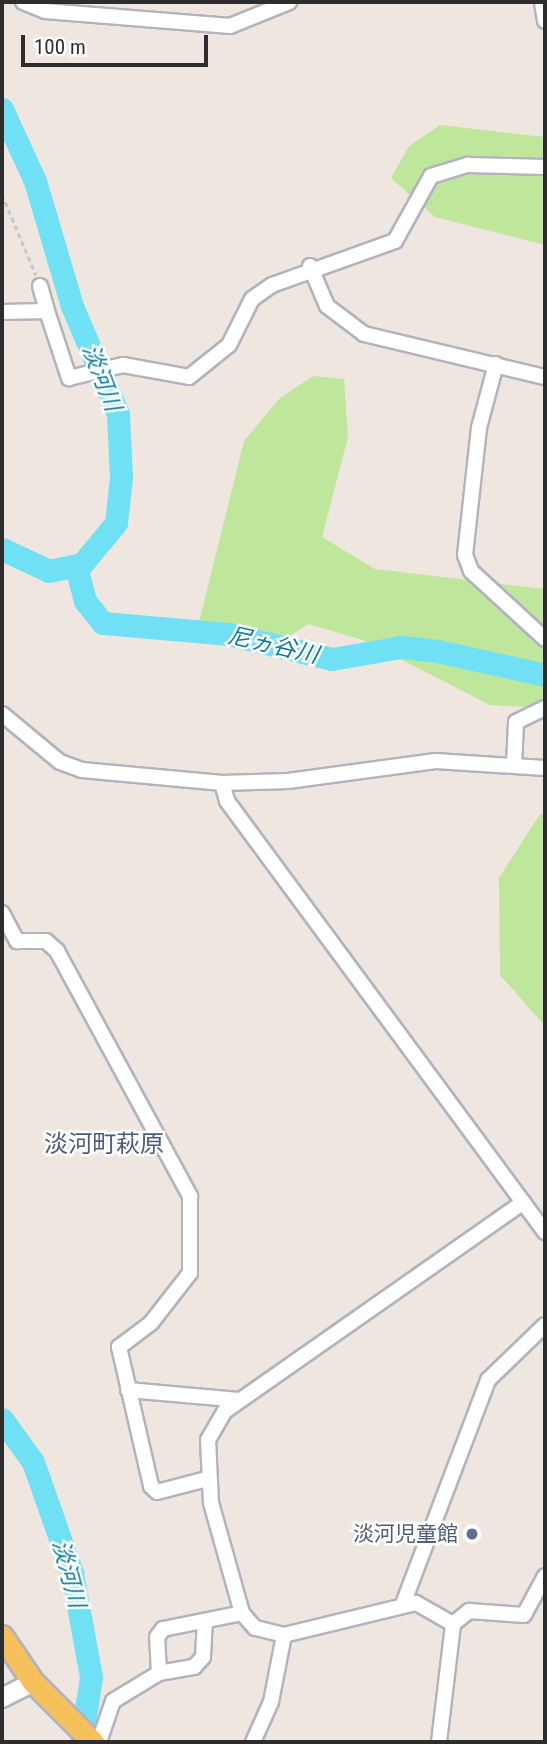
<!DOCTYPE html>
<meta charset="utf-8">
<style>
body{margin:0}
#map{position:relative;width:547px;height:1744px;overflow:hidden;background:#efe6e0;font-family:"Roboto Condensed","Noto Sans JP",sans-serif}
div>[style]{position:absolute}
[style*='--x']{left:calc(var(--x)*1px);top:calc(var(--y)*1px);width:calc(var(--w)*1px);rotate:calc(var(--a)*1deg)}
.green>*{inset:0;background:#bee79b}
.river>*{height:23px;margin:-11.5px;padding:0 11.5px;transform-origin:11.5px;border-radius:11.5px;background:#70e1f4}
.path>*{height:2.5px;margin-top:-1.25px;transform-origin:0;background:repeating-linear-gradient(90deg,#c8c8c8 0 5px,transparent 0 8.5px)}
.roads{filter:drop-shadow(2px 0 #b0b4bd) drop-shadow(-2px 0 #b0b4bd) drop-shadow(0 2px #b0b4bd) drop-shadow(0 -2px #b0b4bd)}
.minor>*{height:14px;margin:-7px;padding:0 7px;transform-origin:7px;border-radius:7px;background:#fff}
.tertiary>*{height:18px;margin:-9px;padding:0 9px;transform-origin:9px;border-radius:9px;background:#fff}
.primary>*{height:21px;margin:-10.5px;padding:0 10.5px;transform-origin:10.5px;border-radius:10.5px;background:#f6c05d}
.dots>*{width:19px;height:19px;translate:-50% -50%;box-sizing:border-box;border:4px solid #fff;border-radius:50%}
span{translate:-50% -50%;white-space:nowrap;text-align:center;line-height:1.15;-webkit-text-stroke:5px #fff;paint-order:stroke}
.service-label{font-size:21px;color:#4e5e75}
.right{translate:-100% -50%;text-align:right}
.water-label{font-size:23px;color:#087d9f;font-style:italic}
.quarter-label{font-size:24px;color:#4b5b81}
.frame{position:absolute;inset:0;border:4px solid #2d2d2d;pointer-events:none}
.scale{position:absolute;left:21px;top:35px;width:187px;height:32px;box-sizing:border-box;border:4px solid #2d2d2d;border-top:0;padding-left:9px;font-size:21px;line-height:24px;white-space:nowrap;color:#2d2d2d;-webkit-text-stroke:5px #fff;paint-order:stroke}
</style>
<div id="map">
<div class="green">
<i style="clip-path:polygon(440px 125px,545px 137px,545px 245px,435px 217px,391px 178px,409px 146px)"></i>
<i style="clip-path:polygon(313px 376px,344px 379px,348px 437px,322px 537px,375px 569px,545px 589px,545px 708px,490px 705px,363px 640px,308px 624px,268px 650px,199px 622px,244px 441px,280px 398px)"></i>
<i style="clip-path:polygon(540px 814px,545px 814px,545px 1026px,500px 975px,499px 878px)"></i>
</div>
<div class="river">
<i style="--x:2;--y:109;--w:79;--a:65.4"></i>
<i style="--x:35;--y:181;--w:130;--a:73.5"></i>
<i style="--x:72;--y:306;--w:117;--a:66.9"></i>
<i style="--x:118;--y:414;--w:63;--a:87.3"></i>
<i style="--x:121;--y:477;--w:46;--a:96.2"></i>
<i style="--x:116;--y:523;--w:53;--a:129.7"></i>
<i style="--x:82;--y:564;--w:34;--a:168"></i>
<i style="--x:49;--y:571;--w:52;--a:-154.9"></i>
<i style="--x:76;--y:567;--w:35;--a:75"></i>
<i style="--x:85;--y:601;--w:28;--a:51"></i>
<i style="--x:103;--y:623;--w:125;--a:5"></i>
<i style="--x:228;--y:634;--w:107;--a:13.5"></i>
<i style="--x:332;--y:659;--w:70;--a:-9.9"></i>
<i style="--x:401;--y:647;--w:36;--a:6"></i>
<i style="--x:437;--y:651;--w:111;--a:12.5"></i>
<i style="--x:2;--y:1419;--w:53;--a:54.2"></i>
<i style="--x:33;--y:1462;--w:118;--a:70.6"></i>
<i style="--x:72;--y:1573;--w:106;--a:79.6"></i>
<i style="--x:91;--y:1677;--w:66;--a:98.7"></i>
</div>
<div class="path">
<i style="--x:2;--y:194;--w:88;--a:67.2"></i>
</div>
<div class="roads">
<div class="minor">
<i style="--x:23;--y:2;--w:24;--a:22"></i>
<i style="--x:45;--y:11;--w:186;--a:4.6"></i>
<i style="--x:230;--y:26;--w:64;--a:-22.1"></i>
<i style="--x:542;--y:2;--w:19;--a:81"></i>
<i style="--x:310;--y:266;--w:43;--a:67"></i>
<i style="--x:327;--y:306;--w:46;--a:37.1"></i>
<i style="--x:364;--y:334;--w:186;--a:13.4"></i>
<i style="--x:40;--y:286;--w:26;--a:74"></i>
<i style="--x:2;--y:312;--w:45;--a:-1.3"></i>
<i style="--x:47;--y:311;--w:71;--a:71.8"></i>
<i style="--x:69;--y:378;--w:56;--a:-13.5"></i>
<i style="--x:123;--y:365;--w:67;--a:10.3"></i>
<i style="--x:189;--y:377;--w:51;--a:-38.7"></i>
<i style="--x:229;--y:345;--w:51;--a:-63.4"></i>
<i style="--x:252;--y:299;--w:24;--a:-35"></i>
<i style="--x:272;--y:285;--w:131;--a:-19.7"></i>
<i style="--x:395;--y:241;--w:74;--a:-61"></i>
<i style="--x:431;--y:176;--w:39;--a:-17"></i>
<i style="--x:468;--y:165;--w:77;--a:1.5"></i>
<i style="--x:496;--y:364;--w:66;--a:104.9"></i>
<i style="--x:479;--y:428;--w:128;--a:96.3"></i>
<i style="--x:465;--y:555;--w:17;--a:69"></i>
<i style="--x:471;--y:571;--w:100;--a:42.6"></i>
<i style="--x:2;--y:714;--w:75;--a:39.6"></i>
<i style="--x:60;--y:762;--w:23;--a:20"></i>
<i style="--x:82;--y:770;--w:141;--a:5.3"></i>
<i style="--x:222;--y:783;--w:66;--a:-1.7"></i>
<i style="--x:288;--y:781;--w:149;--a:-7.7"></i>
<i style="--x:436;--y:761;--w:109;--a:3.7"></i>
<i style="--x:514;--y:766;--w:44;--a:-87.4"></i>
<i style="--x:516;--y:722;--w:32;--a:-26"></i>
<i style="--x:222;--y:783;--w:19;--a:74"></i>
<i style="--x:227;--y:801;--w:536;--a:53.58"></i>
<i style="--x:2;--y:913;--w:32;--a:62"></i>
<i style="--x:17;--y:941;--w:29;--a:0"></i>
<i style="--x:46;--y:941;--w:15;--a:42"></i>
<i style="--x:57;--y:951;--w:279;--a:61.5"></i>
<i style="--x:190;--y:1196;--w:77;--a:90"></i>
<i style="--x:190;--y:1273;--w:63;--a:128"></i>
<i style="--x:151;--y:1323;--w:40;--a:143"></i>
<i style="--x:119;--y:1347;--w:143;--a:77"></i>
<i style="--x:151;--y:1486;--w:8;--a:45"></i>
<i style="--x:157;--y:1492;--w:52;--a:-14.6"></i>
<i style="--x:128;--y:1390;--w:111;--a:5.1"></i>
<i style="--x:403;--y:1604;--w:240;--a:-69.2"></i>
<i style="--x:488;--y:1380;--w:79;--a:-44"></i>
<i style="--x:453;--y:1624;--w:43;--a:-150.4"></i>
<i style="--x:416;--y:1603;--w:136;--a:166.4"></i>
<i style="--x:284;--y:1635;--w:30;--a:-166"></i>
<i style="--x:255;--y:1628;--w:20;--a:-131"></i>
<i style="--x:242;--y:1613;--w:114;--a:-105.7"></i>
<i style="--x:211;--y:1503;--w:63;--a:-92.7"></i>
<i style="--x:208;--y:1440;--w:34;--a:-60"></i>
<i style="--x:225;--y:1411;--w:364;--a:-35"></i>
<i style="--x:159;--y:1673;--w:36;--a:-10"></i>
<i style="--x:194;--y:1667;--w:13;--a:-48"></i>
<i style="--x:203;--y:1657;--w:36;--a:-87"></i>
<i style="--x:99;--y:1742;--w:43;--a:-71.1"></i>
<i style="--x:113;--y:1701;--w:54;--a:-31.3"></i>
<i style="--x:159;--y:1673;--w:36;--a:-93"></i>
<i style="--x:157;--y:1637;--w:10;--a:-53"></i>
<i style="--x:163;--y:1629;--w:81;--a:-11.4"></i>
<i style="--x:253;--y:1742;--w:44;--a:-65.8"></i>
<i style="--x:271;--y:1702;--w:68;--a:-79"></i>
<i style="--x:439;--y:1742;--w:119;--a:-83.2"></i>
<i style="--x:453;--y:1624;--w:21;--a:-39"></i>
<i style="--x:469;--y:1611;--w:55;--a:4.2"></i>
<i style="--x:524;--y:1615;--w:44;--a:-61.7"></i>
</div>
<div class="tertiary">
<i style="--x:2;--y:1698;--w:35;--a:-27"></i>
</div>
<div class="primary">
<i style="--x:2;--y:1636;--w:55;--a:56"></i>
<i style="--x:33;--y:1682;--w:85;--a:45"></i>
</div>
</div>
<div class="dots">
<i style="left:472px;top:1534px;background:#5c6f8a"></i>
</div>
<div class="service-label">
<span class="right" style="left:458px;top:1534px">淡河児童館</span>
</div>
<div class="water-label">
<span style="left:101px;top:378px;rotate:69deg">淡河川</span>
<span style="left:273px;top:646px;rotate:13deg">尼ヵ谷川</span>
<span style="left:68px;top:1574px;rotate:75deg">淡河川</span>
</div>
<div class="quarter-label">
<span style="left:104px;top:1145px">淡河町萩原</span>
</div>
<div class="frame"></div>
<div class="scale">100 m</div>
</div>
